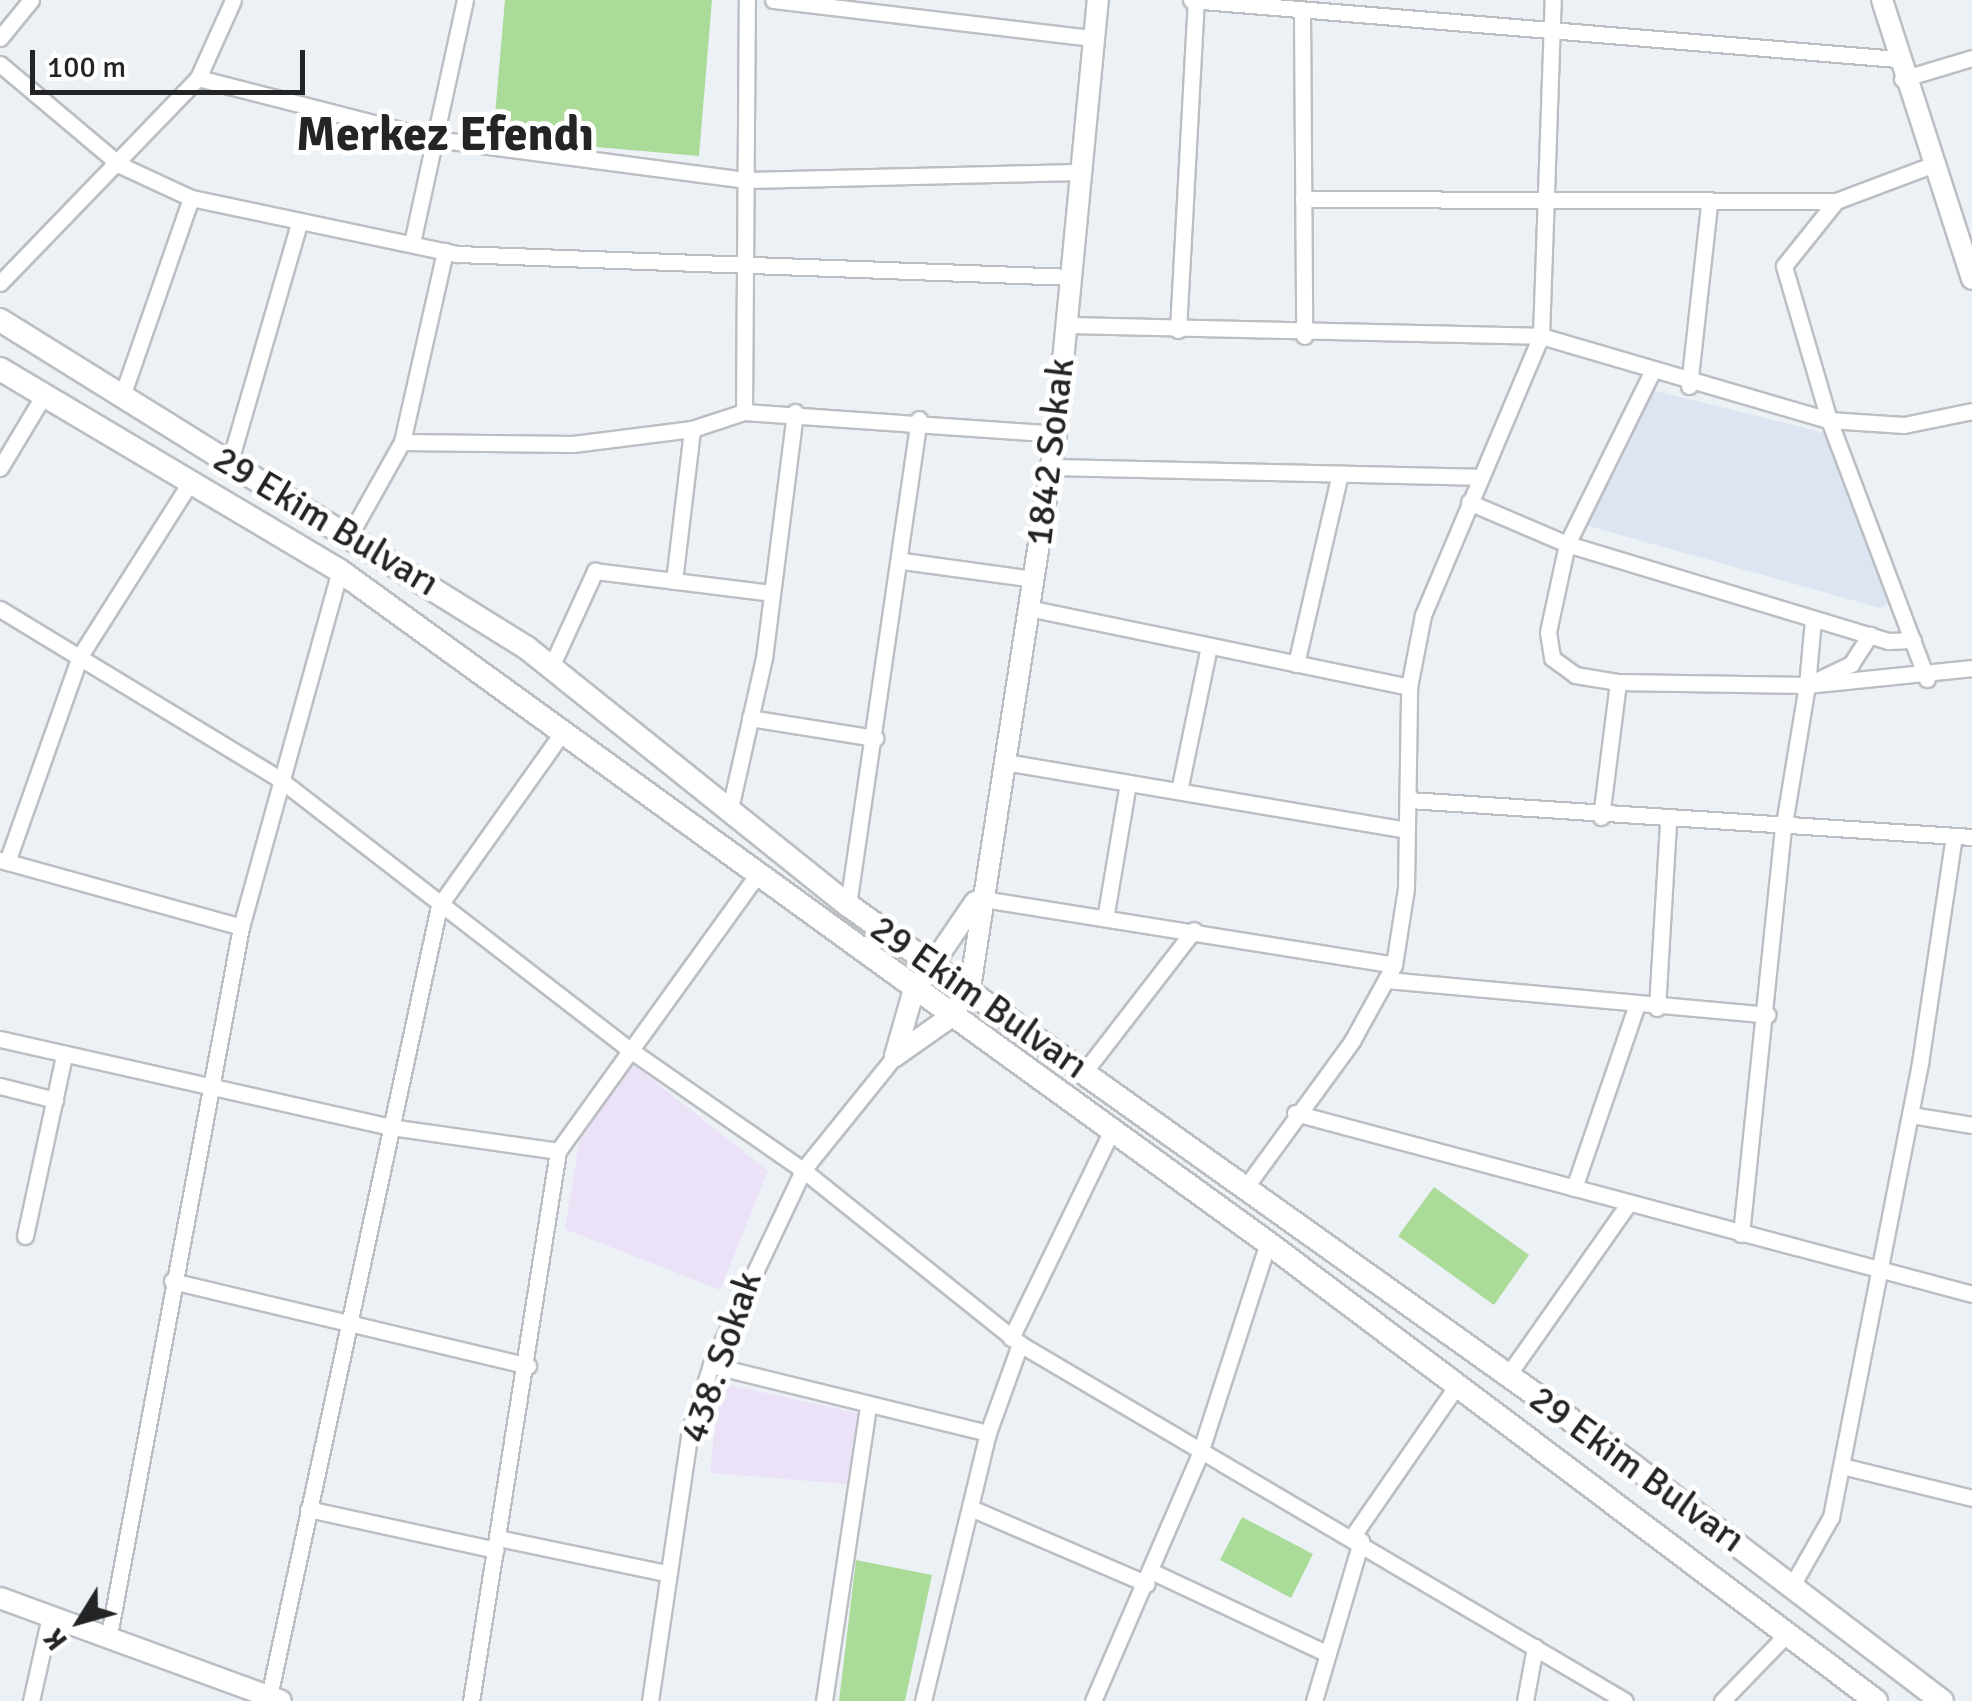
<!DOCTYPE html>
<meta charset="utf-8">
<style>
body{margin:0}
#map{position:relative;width:1972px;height:1701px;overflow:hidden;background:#ecf1f6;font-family:Signika,sans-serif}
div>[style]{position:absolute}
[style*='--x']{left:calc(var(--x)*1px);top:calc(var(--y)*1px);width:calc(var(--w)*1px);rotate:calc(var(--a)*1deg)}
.built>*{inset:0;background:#dce5f1}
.medical>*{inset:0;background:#ebe2f7}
.green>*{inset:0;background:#abdb99}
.roads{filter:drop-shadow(2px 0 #bbbfc4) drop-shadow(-2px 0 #bbbfc4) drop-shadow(0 2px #bbbfc4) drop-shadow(0 -2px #bbbfc4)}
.street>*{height:15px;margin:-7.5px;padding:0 7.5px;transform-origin:7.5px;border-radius:7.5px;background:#fff}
.secondary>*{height:20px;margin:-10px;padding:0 10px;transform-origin:10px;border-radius:10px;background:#fff}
.primary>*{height:22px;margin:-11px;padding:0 11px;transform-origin:11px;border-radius:11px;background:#fff}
span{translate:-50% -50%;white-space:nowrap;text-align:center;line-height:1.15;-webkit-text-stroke:10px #fff;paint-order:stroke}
.street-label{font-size:38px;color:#232426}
.district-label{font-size:48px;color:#232426;font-weight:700}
.north{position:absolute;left:30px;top:1571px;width:100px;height:100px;-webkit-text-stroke:8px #fff;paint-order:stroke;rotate:233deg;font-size:28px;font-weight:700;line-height:40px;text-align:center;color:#232426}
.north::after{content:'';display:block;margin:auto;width:35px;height:45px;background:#232426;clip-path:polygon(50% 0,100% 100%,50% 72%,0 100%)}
.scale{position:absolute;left:30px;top:50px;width:275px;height:45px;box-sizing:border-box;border:5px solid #232426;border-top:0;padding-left:12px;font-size:30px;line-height:35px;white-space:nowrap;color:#232426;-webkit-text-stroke:8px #fff;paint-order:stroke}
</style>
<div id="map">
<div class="built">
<i style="clip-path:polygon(1652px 390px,1825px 433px,1889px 603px,1880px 608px,1585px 525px)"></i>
</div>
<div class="medical">
<i style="clip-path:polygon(631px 1063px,768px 1171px,720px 1290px,565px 1229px,581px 1131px)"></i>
<i style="clip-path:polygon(720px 1383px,858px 1413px,847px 1484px,710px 1473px)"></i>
</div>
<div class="green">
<i style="clip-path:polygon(505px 0,712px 0,699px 156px,493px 138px)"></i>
<i style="clip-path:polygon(1434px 1187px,1529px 1255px,1494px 1305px,1398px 1236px)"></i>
<i style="clip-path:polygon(1242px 1517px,1313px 1554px,1291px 1598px,1220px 1560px)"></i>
<i style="clip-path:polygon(856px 1560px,932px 1575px,905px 1701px,839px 1701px)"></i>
</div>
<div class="roads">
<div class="street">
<i style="--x:773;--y:0;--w:323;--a:6.8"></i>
<i style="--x:1191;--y:0;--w:708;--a:4.78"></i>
<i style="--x:1302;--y:12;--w:324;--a:89.6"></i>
<i style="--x:0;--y:38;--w:49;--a:-50.8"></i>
<i style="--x:0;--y:64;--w:157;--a:40.1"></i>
<i style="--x:120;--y:165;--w:78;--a:24.9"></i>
<i style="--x:191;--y:198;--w:272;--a:11.9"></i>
<i style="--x:457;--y:254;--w:615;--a:2.14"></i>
<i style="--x:198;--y:78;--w:245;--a:14.4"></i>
<i style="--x:435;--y:139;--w:313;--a:7.5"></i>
<i style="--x:745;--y:180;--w:335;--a:-1.4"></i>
<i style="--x:1902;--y:79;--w:73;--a:-16.7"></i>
<i style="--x:1303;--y:199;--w:533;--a:0.21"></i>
<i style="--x:1836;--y:201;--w:103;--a:-20.6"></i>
<i style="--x:1836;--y:201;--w:83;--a:128.7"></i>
<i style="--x:1784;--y:266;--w:160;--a:73.7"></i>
<i style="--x:1829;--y:420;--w:277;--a:69.3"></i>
<i style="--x:412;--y:243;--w:249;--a:-77.7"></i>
<i style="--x:0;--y:283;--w:285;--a:-46"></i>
<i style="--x:198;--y:78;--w:85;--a:-65.8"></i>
<i style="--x:1065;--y:325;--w:476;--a:1.3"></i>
<i style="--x:1541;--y:336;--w:300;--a:16.3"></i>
<i style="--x:1829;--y:420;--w:75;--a:3.8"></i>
<i style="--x:1904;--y:425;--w:69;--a:-11.6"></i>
<i style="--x:1178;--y:330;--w:330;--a:-86.9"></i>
<i style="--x:1651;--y:374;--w:190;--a:116.3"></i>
<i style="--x:1567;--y:544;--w:90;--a:102.2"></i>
<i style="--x:1548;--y:632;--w:26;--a:81"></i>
<i style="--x:1552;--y:658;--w:29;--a:36"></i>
<i style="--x:1575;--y:675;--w:44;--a:9.2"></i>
<i style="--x:1618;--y:682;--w:189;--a:0.9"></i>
<i style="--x:1807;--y:685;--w:49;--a:-25.5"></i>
<i style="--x:1851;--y:664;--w:35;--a:-57"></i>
<i style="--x:1689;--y:386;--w:182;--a:-83.7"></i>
<i style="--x:121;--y:399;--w:213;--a:-70.8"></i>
<i style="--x:744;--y:412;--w:412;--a:-89.6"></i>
<i style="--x:402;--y:442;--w:196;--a:-77.3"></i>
<i style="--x:230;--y:461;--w:248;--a:-73.8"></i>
<i style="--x:1051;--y:467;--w:428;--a:1.3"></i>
<i style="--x:0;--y:468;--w:82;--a:-59"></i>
<i style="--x:1469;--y:502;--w:107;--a:23.2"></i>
<i style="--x:1567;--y:544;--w:335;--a:16.8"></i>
<i style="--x:1888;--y:641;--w:25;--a:-2"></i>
<i style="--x:352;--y:531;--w:102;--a:-60.7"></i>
<i style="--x:402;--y:442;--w:171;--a:0.7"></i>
<i style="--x:573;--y:444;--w:120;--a:-7.2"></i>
<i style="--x:692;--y:429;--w:55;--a:-18.1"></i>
<i style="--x:744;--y:412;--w:313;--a:4"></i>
<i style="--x:903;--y:561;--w:133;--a:7.8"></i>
<i style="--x:674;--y:581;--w:153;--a:-83.2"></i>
<i style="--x:0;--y:609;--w:325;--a:31.3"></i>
<i style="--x:278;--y:778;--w:440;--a:37.7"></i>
<i style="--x:626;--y:1047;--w:216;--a:34.8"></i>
<i style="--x:803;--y:1170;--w:278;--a:38.7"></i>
<i style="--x:1020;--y:1344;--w:702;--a:30.54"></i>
<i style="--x:1033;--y:609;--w:384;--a:11.7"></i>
<i style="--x:1296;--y:664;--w:195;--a:-77"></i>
<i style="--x:551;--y:667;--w:106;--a:-65.4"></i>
<i style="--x:595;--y:571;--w:178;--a:7.1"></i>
<i style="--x:1807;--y:685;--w:66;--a:-84.8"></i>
<i style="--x:750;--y:718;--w:127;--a:9.1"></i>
<i style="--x:1011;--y:763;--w:398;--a:9.6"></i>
<i style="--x:1179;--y:791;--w:148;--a:-78.3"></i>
<i style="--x:1409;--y:800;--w:564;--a:3.76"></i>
<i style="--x:729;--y:813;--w:159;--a:-77.3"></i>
<i style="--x:764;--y:658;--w:248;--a:-82.8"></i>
<i style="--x:1601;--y:817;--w:136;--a:-82.8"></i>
<i style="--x:0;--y:860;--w:250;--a:15.5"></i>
<i style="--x:7;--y:862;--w:219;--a:-70.5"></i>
<i style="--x:80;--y:656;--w:205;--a:-57.6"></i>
<i style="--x:977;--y:898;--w:422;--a:9.1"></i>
<i style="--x:848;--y:905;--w:491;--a:-81.7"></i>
<i style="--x:1106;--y:913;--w:132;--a:-80.4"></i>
<i style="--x:1386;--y:980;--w:383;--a:5.2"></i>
<i style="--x:1657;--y:1008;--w:186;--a:-86.6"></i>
<i style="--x:0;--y:1039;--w:400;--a:12.7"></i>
<i style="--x:390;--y:1127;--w:170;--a:8.1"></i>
<i style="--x:1085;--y:1071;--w:178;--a:-52.3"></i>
<i style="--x:0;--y:1086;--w:57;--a:14.3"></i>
<i style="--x:1295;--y:1113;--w:701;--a:14.97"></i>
<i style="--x:1911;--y:1115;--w:62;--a:9.3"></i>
<i style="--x:1245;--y:1188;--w:182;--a:-53.9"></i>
<i style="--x:1352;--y:1041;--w:87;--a:-61.1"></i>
<i style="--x:1394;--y:965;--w:78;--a:-81.1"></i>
<i style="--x:1406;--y:888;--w:201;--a:-89.1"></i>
<i style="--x:1409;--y:687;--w:73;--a:-79"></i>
<i style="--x:1423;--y:615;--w:303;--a:-67.1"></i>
<i style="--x:1541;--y:336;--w:336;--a:-88"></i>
<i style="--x:1574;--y:1188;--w:191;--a:-71.1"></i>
<i style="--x:1741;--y:1234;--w:406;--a:-84.1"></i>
<i style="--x:1783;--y:830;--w:147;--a:-80.6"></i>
<i style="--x:1807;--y:685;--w:166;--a:-5.9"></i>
<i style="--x:25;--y:1236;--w:185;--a:-77.8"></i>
<i style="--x:172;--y:1281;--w:366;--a:13.4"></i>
<i style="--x:1011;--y:1338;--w:231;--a:-64.1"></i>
<i style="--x:711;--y:1365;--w:285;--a:13.8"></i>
<i style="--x:1508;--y:1375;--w:210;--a:-54.9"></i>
<i style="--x:1842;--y:1466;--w:134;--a:13.8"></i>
<i style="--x:308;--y:1509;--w:192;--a:12.3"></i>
<i style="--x:973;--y:1509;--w:189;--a:23.3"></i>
<i style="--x:1352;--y:1537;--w:186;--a:-55.3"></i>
<i style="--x:498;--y:1538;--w:172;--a:11.8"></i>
<i style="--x:1153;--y:1572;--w:193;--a:25.1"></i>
<i style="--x:1794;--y:1582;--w:75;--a:-60.4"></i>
<i style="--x:1831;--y:1517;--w:463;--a:-78.9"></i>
<i style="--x:1920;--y:1063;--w:224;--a:-81.5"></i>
<i style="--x:109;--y:1635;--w:720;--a:-79.44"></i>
<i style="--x:241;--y:927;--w:370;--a:-74.5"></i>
<i style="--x:31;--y:1701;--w:87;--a:-77.4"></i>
<i style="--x:268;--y:1701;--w:813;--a:-77.86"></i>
<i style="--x:439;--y:906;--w:216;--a:-54.6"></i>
<i style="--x:471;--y:1701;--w:557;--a:-81.01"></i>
<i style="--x:558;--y:1151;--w:340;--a:-54.2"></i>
<i style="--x:650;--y:1701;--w:274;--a:-81.6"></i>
<i style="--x:690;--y:1430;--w:68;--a:-72.1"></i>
<i style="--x:711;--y:1365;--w:216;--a:-64.7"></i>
<i style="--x:803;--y:1170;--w:146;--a:-51.1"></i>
<i style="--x:824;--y:1701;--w:297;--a:-81.5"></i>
<i style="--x:923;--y:1701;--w:276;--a:-76.4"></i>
<i style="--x:988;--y:1433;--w:95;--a:-70.2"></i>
<i style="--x:1093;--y:1701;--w:267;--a:-66.6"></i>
<i style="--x:1199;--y:1456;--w:224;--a:-72.1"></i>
<i style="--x:1314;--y:1701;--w:167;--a:-73.6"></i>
<i style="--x:1525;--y:1701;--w:55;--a:-79.5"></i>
<i style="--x:1722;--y:1701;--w:95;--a:-45.9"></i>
</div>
<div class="secondary">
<i style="--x:1882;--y:0;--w:293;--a:72.1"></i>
<i style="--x:895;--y:1056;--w:66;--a:-35.1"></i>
<i style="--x:949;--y:1018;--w:37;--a:-55"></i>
<i style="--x:970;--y:988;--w:561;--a:-81.18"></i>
<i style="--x:1056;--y:434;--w:436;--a:-84.5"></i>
<i style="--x:895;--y:1056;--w:66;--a:-74.1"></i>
<i style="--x:913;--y:993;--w:110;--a:-55.7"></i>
<i style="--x:0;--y:1598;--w:299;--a:20.1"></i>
</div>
<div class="primary">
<i style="--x:0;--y:320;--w:621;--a:31.9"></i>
<i style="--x:527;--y:648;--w:411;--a:38.7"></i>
<i style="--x:848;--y:905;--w:926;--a:35.46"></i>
<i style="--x:1602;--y:1442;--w:427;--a:37.3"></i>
<i style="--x:0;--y:369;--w:395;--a:30.7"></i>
<i style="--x:340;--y:571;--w:1146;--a:35.91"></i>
<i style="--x:1268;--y:1243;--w:761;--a:36.99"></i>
</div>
</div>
<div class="street-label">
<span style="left:1050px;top:452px;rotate:-83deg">1842 Sokak</span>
<span style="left:326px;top:521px;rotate:31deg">29 Ekim Bulvarı</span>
<span style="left:979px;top:997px;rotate:35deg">29 Ekim Bulvarı</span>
<span style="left:721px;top:1357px;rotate:-71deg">438. Sokak</span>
<span style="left:1637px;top:1469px;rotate:36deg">29 Ekim Bulvarı</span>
</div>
<div class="district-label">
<span style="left:445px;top:135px">Merkez Efendı</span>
</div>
<div class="north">K</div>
<div class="scale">100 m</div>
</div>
